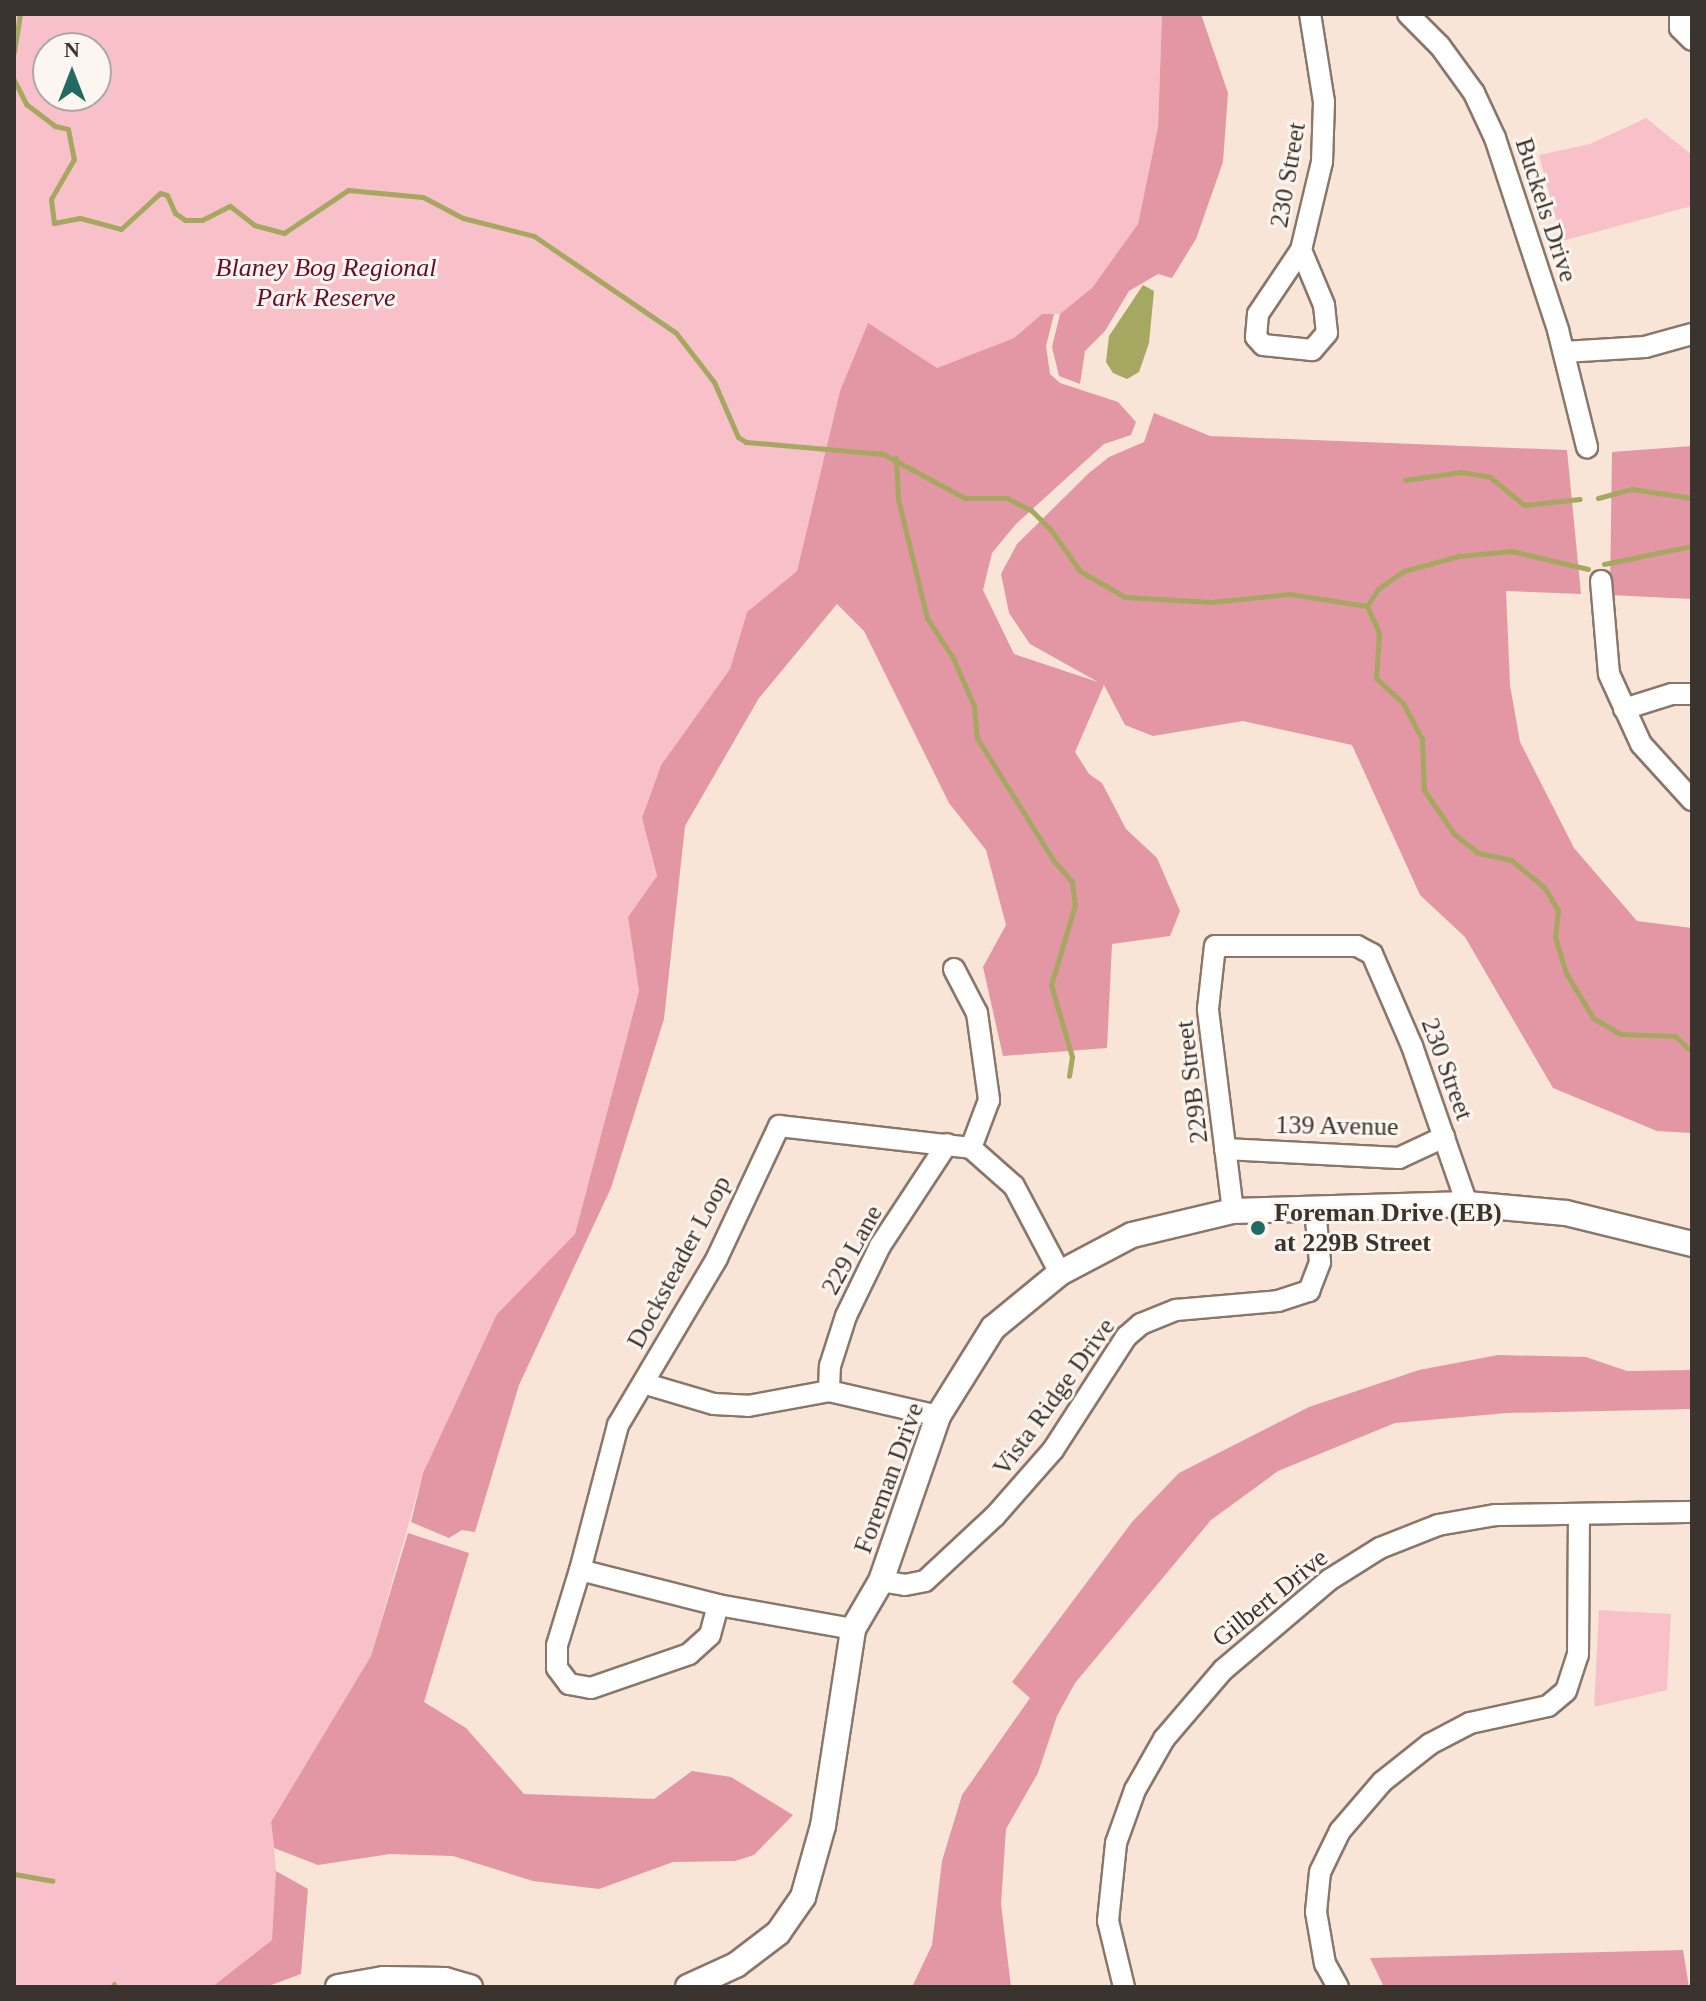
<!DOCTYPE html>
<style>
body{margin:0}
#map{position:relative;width:1706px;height:2001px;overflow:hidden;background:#f8e5d7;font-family:"Times New Roman",serif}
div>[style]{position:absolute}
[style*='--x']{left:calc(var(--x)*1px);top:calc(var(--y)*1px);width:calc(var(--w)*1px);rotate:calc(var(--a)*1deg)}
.green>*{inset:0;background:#f8c1ca}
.forest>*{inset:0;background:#e397a4}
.water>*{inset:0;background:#a6a760}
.stream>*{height:5px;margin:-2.5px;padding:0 2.5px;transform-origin:2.5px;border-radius:2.5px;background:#a6a760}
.roads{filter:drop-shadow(2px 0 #88776a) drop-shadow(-2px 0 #88776a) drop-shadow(0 2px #88776a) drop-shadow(0 -2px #88776a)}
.minor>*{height:20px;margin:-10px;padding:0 10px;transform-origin:10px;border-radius:10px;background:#fff}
.tertiary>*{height:24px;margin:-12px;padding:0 12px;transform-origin:12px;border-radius:12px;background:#fff}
.dots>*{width:22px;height:22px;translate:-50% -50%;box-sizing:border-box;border:4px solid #fdf5ef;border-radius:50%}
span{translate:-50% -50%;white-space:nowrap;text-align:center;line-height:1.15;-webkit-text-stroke:6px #fdf5ef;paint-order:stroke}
.street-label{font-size:26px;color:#3b332e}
.park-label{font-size:26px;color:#670d2b;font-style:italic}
.poi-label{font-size:26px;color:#3b332e;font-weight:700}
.left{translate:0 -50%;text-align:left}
.frame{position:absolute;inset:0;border:16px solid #3b332e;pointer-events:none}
.north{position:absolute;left:32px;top:32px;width:80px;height:80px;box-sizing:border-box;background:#fdf5ef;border:2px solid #afa7a2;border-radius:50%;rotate:0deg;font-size:22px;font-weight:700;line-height:32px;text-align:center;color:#3b332e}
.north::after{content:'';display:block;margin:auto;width:28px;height:36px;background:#226b63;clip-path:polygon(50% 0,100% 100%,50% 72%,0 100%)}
</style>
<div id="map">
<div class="green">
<i style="clip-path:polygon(evenodd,14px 14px,1162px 14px,1158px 127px,1138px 225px,1092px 288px,1066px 314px,1042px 314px,1014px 338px,937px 368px,868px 324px,840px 391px,797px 571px,747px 612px,730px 669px,661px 765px,642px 818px,657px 876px,628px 917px,639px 991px,575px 1234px,497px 1314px,423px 1473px,371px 1656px,271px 1822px,278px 1889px,272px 1940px,212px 1987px,14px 1987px,14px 14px,48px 48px,96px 48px,96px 96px,48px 96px,48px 48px)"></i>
<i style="clip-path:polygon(1646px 118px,1692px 155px,1692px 206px,1562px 241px,1539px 155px,1590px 144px)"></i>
<i style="clip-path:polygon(1599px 1610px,1671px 1614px,1667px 1690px,1594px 1707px)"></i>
</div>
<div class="forest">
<i style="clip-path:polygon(1162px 14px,1201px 14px,1228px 93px,1223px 162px,1196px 239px,1172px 278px,1158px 274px,1129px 291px,1105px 331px,1085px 351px,1080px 384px,1059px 376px,1052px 347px,1060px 314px,1092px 288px,1138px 224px,1158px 127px)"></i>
<i style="clip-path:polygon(1042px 314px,1054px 314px,1046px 346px,1050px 374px,1060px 383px,1118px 402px,1136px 422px,1131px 435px,1104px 444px,1016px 524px,992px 553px,983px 590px,1014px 654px,1098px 682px,1030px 644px,1009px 613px,1001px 574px,1017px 544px,1089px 473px,1109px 457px,1144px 442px,1154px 413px,1210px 436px,1567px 450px,1581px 594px,1506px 591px,1510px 685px,1520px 742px,1574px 848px,1637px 921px,1692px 928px,1692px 1133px,1657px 1131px,1553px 1088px,1465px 937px,1420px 895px,1352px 745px,1243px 721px,1153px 736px,1125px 725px,1104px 685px,1075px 752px,1089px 774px,1102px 783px,1126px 829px,1157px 858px,1180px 911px,1170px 936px,1112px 944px,1107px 1048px,1003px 1056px,983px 967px,1006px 925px,986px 850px,949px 803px,864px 631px,837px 604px,759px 698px,685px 826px,664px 1019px,611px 1188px,519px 1385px,475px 1532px,462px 1530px,449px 1538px,411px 1522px,423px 1473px,497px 1314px,575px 1234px,639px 991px,628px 917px,657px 876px,642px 818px,661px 765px,730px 669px,747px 612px,797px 571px,840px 391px,868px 323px,937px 368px,1014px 338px)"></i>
<i style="clip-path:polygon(1692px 446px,1692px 599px,1610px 595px,1612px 452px)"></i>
<i style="clip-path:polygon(1498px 1355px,1586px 1357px,1627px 1371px,1692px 1370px,1692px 1409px,1507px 1413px,1395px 1423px,1278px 1471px,1211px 1520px,1075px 1683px,1057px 1716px,1038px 1773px,1006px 1829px,1001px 1904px,1011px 1987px,912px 1987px,932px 1945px,942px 1861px,962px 1795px,1030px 1698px,1012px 1682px,1132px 1522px,1179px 1473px,1309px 1407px,1419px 1370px)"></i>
<i style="clip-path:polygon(408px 1533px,469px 1553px,424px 1702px,466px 1728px,524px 1794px,654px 1799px,692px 1771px,731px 1777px,793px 1815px,754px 1855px,735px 1861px,673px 1862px,599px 1889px,533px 1881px,453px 1856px,390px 1854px,318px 1865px,274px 1848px,271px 1822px,371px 1656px)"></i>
<i style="clip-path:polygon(276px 1871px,308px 1889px,301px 1974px,266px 1987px,212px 1987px,272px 1940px)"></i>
<i style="clip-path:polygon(1683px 1950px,1689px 1987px,1384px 1987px,1370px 1958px)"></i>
</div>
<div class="water">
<i style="clip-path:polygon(1143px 285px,1154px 291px,1149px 343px,1139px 372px,1127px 379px,1113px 373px,1106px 362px,1109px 336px)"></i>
</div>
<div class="stream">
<i style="--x:14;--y:52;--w:38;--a:-81"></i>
<i style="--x:14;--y:80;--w:27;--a:63"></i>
<i style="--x:26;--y:104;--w:36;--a:37"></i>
<i style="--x:55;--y:126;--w:13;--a:13"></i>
<i style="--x:68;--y:129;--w:31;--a:79"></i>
<i style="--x:74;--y:159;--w:46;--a:119.9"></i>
<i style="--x:51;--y:199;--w:24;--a:83"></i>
<i style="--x:54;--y:223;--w:26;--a:-11"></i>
<i style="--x:80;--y:218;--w:42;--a:15"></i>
<i style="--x:121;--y:229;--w:53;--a:-42.7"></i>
<i style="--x:160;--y:193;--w:7;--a:16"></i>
<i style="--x:167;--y:195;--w:20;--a:66"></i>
<i style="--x:175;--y:213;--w:12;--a:35"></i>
<i style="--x:185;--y:220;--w:17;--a:0"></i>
<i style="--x:202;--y:220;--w:31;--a:-27"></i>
<i style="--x:230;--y:206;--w:31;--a:38"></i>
<i style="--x:254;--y:225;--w:31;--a:15"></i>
<i style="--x:284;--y:233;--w:77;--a:-33.9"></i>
<i style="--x:348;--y:190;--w:75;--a:5.3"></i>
<i style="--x:423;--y:197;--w:45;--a:27.7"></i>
<i style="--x:463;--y:218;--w:73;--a:14.2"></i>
<i style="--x:534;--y:236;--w:172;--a:34.3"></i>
<i style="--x:676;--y:333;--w:62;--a:52.2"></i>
<i style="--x:714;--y:382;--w:60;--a:66.4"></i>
<i style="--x:738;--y:437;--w:9;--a:32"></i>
<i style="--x:746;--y:442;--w:138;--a:5"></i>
<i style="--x:883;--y:454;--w:93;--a:28.2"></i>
<i style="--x:965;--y:498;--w:42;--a:0"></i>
<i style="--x:1007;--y:498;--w:27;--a:27"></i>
<i style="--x:1031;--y:510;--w:28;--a:45"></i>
<i style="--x:1051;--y:530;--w:50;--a:54.7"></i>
<i style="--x:1080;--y:571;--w:52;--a:30"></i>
<i style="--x:1125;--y:597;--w:87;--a:3.3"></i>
<i style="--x:1212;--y:602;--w:78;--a:-5.9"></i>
<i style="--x:1290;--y:594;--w:78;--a:8.9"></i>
<i style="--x:1367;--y:606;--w:30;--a:66"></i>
<i style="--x:1379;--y:633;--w:45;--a:93.8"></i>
<i style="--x:1376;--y:678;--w:37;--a:43"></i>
<i style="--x:1403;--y:703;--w:41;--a:62.2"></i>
<i style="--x:1422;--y:739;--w:51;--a:87.8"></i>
<i style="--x:1424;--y:790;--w:53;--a:55.7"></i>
<i style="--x:1454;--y:834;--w:31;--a:38"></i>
<i style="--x:1478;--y:853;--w:34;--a:12"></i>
<i style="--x:1511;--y:860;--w:43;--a:39.3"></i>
<i style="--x:1544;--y:887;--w:27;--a:59"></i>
<i style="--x:1558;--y:910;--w:27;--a:96"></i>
<i style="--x:1555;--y:937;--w:38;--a:73"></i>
<i style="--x:1566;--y:973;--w:52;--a:59"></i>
<i style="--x:1593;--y:1018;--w:32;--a:30"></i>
<i style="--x:1621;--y:1034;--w:54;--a:2.1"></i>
<i style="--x:1675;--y:1036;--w:23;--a:43"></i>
<i style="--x:896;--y:458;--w:41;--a:87.2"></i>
<i style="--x:898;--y:499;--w:122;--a:76.3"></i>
<i style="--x:927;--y:618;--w:48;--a:57"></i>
<i style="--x:953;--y:658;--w:52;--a:66.4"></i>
<i style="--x:974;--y:706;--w:32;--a:85"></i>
<i style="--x:977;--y:738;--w:145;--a:58"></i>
<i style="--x:1054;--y:861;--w:28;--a:49"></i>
<i style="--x:1072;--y:882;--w:23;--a:83"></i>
<i style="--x:1075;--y:905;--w:84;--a:106.7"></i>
<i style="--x:1051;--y:985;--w:75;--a:73.7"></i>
<i style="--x:1072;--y:1057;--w:19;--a:99"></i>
<i style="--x:1405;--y:480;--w:56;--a:-8.3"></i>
<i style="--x:1460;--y:472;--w:30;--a:9"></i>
<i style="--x:1490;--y:477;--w:44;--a:39.5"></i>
<i style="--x:1524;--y:505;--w:56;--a:-6.1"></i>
<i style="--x:1598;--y:498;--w:35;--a:-15"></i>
<i style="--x:1632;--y:489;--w:61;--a:8.5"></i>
<i style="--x:1604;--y:564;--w:90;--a:-11.6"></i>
<i style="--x:1367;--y:606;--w:20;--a:-57"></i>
<i style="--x:1378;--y:589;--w:32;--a:-35"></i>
<i style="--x:1404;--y:571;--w:57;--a:-15.3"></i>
<i style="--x:1459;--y:556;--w:52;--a:-5.5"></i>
<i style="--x:1511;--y:551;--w:79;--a:13.2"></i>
<i style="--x:14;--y:1874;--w:39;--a:10"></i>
<i style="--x:113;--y:1987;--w:3;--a:-72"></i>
</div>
<div class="roads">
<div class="minor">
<i style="--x:1408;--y:14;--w:45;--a:45"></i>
<i style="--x:1440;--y:46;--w:58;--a:54.1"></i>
<i style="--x:1474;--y:93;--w:50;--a:65"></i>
<i style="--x:1495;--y:138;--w:202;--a:71.8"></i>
<i style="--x:1558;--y:330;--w:121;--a:76.1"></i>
<i style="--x:1680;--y:14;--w:14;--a:90"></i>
<i style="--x:1680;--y:28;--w:17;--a:45"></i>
<i style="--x:1301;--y:250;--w:60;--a:67.3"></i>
<i style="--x:1324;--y:305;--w:28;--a:84"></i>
<i style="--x:1327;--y:333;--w:23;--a:131"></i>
<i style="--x:1312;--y:350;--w:49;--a:-174.2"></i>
<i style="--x:1263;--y:345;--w:11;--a:-131"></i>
<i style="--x:1256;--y:337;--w:23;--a:-85"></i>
<i style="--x:1258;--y:314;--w:77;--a:-56.1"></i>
<i style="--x:1301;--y:250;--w:90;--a:-76.6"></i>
<i style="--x:1322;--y:162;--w:60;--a:-88.1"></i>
<i style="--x:1324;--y:102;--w:89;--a:-99"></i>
<i style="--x:1564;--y:352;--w:81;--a:-3.5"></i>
<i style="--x:1645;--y:347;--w:49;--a:-15.5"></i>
<i style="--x:1601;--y:581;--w:93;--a:85.1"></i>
<i style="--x:1609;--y:674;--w:77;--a:65.4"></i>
<i style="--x:1641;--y:744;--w:76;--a:47.7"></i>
<i style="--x:1624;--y:709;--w:50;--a:-17.4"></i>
<i style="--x:1672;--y:694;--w:20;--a:0"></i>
<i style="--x:954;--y:969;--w:50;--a:62.4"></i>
<i style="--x:977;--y:1013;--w:88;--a:82.1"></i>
<i style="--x:989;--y:1100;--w:51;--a:110.6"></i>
<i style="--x:1225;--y:1149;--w:174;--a:3"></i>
<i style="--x:1399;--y:1158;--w:50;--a:-25"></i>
<i style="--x:1233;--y:1211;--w:204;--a:-97.1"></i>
<i style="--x:1208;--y:1009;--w:63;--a:-83.7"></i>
<i style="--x:1215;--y:946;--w:142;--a:0"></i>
<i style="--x:1357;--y:946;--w:17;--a:28"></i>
<i style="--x:1372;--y:954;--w:100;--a:66.5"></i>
<i style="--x:1412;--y:1046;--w:167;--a:70.8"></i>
<i style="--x:646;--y:1384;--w:71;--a:16.4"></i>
<i style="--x:714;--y:1404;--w:34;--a:3"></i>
<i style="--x:748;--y:1406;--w:82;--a:-10.5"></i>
<i style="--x:829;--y:1391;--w:112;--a:12.9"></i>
<i style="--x:829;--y:1391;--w:25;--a:-88"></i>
<i style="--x:830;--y:1366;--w:52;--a:-72.3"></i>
<i style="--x:846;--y:1316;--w:78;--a:-64.1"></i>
<i style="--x:880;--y:1246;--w:122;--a:-56.7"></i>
<i style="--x:580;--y:1570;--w:150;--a:-75.3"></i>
<i style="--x:618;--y:1425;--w:194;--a:-59.3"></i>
<i style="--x:717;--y:1258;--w:146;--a:-64.8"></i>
<i style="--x:779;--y:1126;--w:193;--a:6.5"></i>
<i style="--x:971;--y:1148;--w:57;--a:41.5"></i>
<i style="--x:1014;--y:1186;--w:98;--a:62.1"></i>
<i style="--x:881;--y:1581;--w:24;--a:9"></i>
<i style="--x:905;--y:1585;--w:20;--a:-11"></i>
<i style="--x:925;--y:1581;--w:96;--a:-42.9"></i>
<i style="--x:995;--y:1516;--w:88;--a:-48.7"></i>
<i style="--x:1053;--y:1450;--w:135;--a:-57.1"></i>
<i style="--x:1126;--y:1337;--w:20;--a:-41"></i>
<i style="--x:1141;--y:1324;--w:38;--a:-22"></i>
<i style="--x:1176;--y:1310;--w:102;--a:-5"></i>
<i style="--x:1278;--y:1301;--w:33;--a:-18"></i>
<i style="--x:1309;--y:1291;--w:31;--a:-69"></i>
<i style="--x:1320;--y:1262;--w:53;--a:-95.4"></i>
<i style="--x:718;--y:1605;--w:142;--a:-165.8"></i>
<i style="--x:580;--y:1570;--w:78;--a:107"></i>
<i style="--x:557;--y:1645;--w:23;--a:90"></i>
<i style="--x:557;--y:1668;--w:20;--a:53"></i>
<i style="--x:569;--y:1684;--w:22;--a:10"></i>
<i style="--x:591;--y:1688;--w:104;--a:-19.1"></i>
<i style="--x:689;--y:1654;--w:28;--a:-42"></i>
<i style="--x:710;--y:1635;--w:31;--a:-75"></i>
<i style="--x:718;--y:1605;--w:137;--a:10.1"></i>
<i style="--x:1124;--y:1987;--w:68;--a:-103.6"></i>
<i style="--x:1108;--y:1921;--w:78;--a:-84.1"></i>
<i style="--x:1116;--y:1843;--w:56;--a:-70.3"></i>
<i style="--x:1135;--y:1790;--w:59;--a:-60.4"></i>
<i style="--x:1164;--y:1739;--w:91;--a:-49.5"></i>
<i style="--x:1223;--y:1670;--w:139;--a:-40.3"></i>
<i style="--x:1329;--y:1580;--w:60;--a:-32.1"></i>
<i style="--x:1380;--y:1548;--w:62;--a:-21.6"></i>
<i style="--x:1438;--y:1525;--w:59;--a:-9.8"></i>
<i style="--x:1496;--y:1515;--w:196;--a:-0.9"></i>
<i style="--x:1338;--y:1987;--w:26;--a:-119"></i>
<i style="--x:1325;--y:1964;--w:53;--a:-99.8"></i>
<i style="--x:1316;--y:1912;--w:40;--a:-84.3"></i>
<i style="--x:1320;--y:1872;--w:46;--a:-64"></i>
<i style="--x:1340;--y:1831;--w:65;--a:-49.4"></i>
<i style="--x:1382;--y:1782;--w:61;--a:-38.4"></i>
<i style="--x:1430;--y:1744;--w:45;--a:-27.7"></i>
<i style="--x:1470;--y:1723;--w:80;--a:-12.3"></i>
<i style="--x:1548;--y:1706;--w:23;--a:-40"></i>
<i style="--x:1566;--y:1691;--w:38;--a:-72"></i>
<i style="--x:1578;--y:1655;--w:140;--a:-89.6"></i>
</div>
<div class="tertiary">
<i style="--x:338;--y:1987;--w:47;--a:-9.9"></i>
<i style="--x:384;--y:1979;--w:61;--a:0.9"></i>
<i style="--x:445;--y:1980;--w:26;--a:16"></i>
<i style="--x:688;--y:1987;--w:53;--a:-24.6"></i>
<i style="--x:736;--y:1965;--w:53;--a:-37.3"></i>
<i style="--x:778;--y:1933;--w:44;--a:-55.2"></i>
<i style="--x:803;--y:1897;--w:74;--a:-74.3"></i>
<i style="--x:823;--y:1826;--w:199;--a:-81.3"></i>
<i style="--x:853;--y:1629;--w:56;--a:-59.7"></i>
<i style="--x:881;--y:1581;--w:175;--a:-70.9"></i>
<i style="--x:938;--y:1416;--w:104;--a:-58"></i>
<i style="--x:993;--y:1328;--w:87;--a:-39.4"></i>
<i style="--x:1060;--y:1273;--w:81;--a:-27.8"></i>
<i style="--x:1132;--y:1235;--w:104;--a:-13.4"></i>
<i style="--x:1233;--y:1211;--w:234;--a:-1.7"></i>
<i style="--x:1467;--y:1204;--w:99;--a:5.2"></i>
<i style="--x:1566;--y:1213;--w:130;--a:13.8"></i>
</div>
</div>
<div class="dots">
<i style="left:1258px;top:1228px;background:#226b63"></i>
</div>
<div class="street-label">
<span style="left:1288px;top:175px;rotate:-80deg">230 Street</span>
<span style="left:1546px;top:210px;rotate:72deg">Buckels Drive</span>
<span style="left:1447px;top:1069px;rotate:70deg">230 Street</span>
<span style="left:1192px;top:1082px;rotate:-97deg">229B Street</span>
<span style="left:1337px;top:1126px;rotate:1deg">139 Avenue</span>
<span style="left:852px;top:1250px;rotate:-61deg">229 Lane</span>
<span style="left:679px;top:1262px;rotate:-62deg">Docksteader Loop</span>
<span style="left:1054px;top:1397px;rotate:-54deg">Vista Ridge Drive</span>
<span style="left:889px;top:1478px;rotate:-70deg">Foreman Drive</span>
<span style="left:1270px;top:1598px;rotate:-39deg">Gilbert Drive</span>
</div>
<div class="park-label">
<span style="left:326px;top:283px">Blaney Bog Regional<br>Park Reserve</span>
</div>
<div class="poi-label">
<span class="left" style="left:1274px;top:1228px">Foreman Drive (EB)<br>at 229B Street</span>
</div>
<div class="frame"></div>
<div class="north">N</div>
</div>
